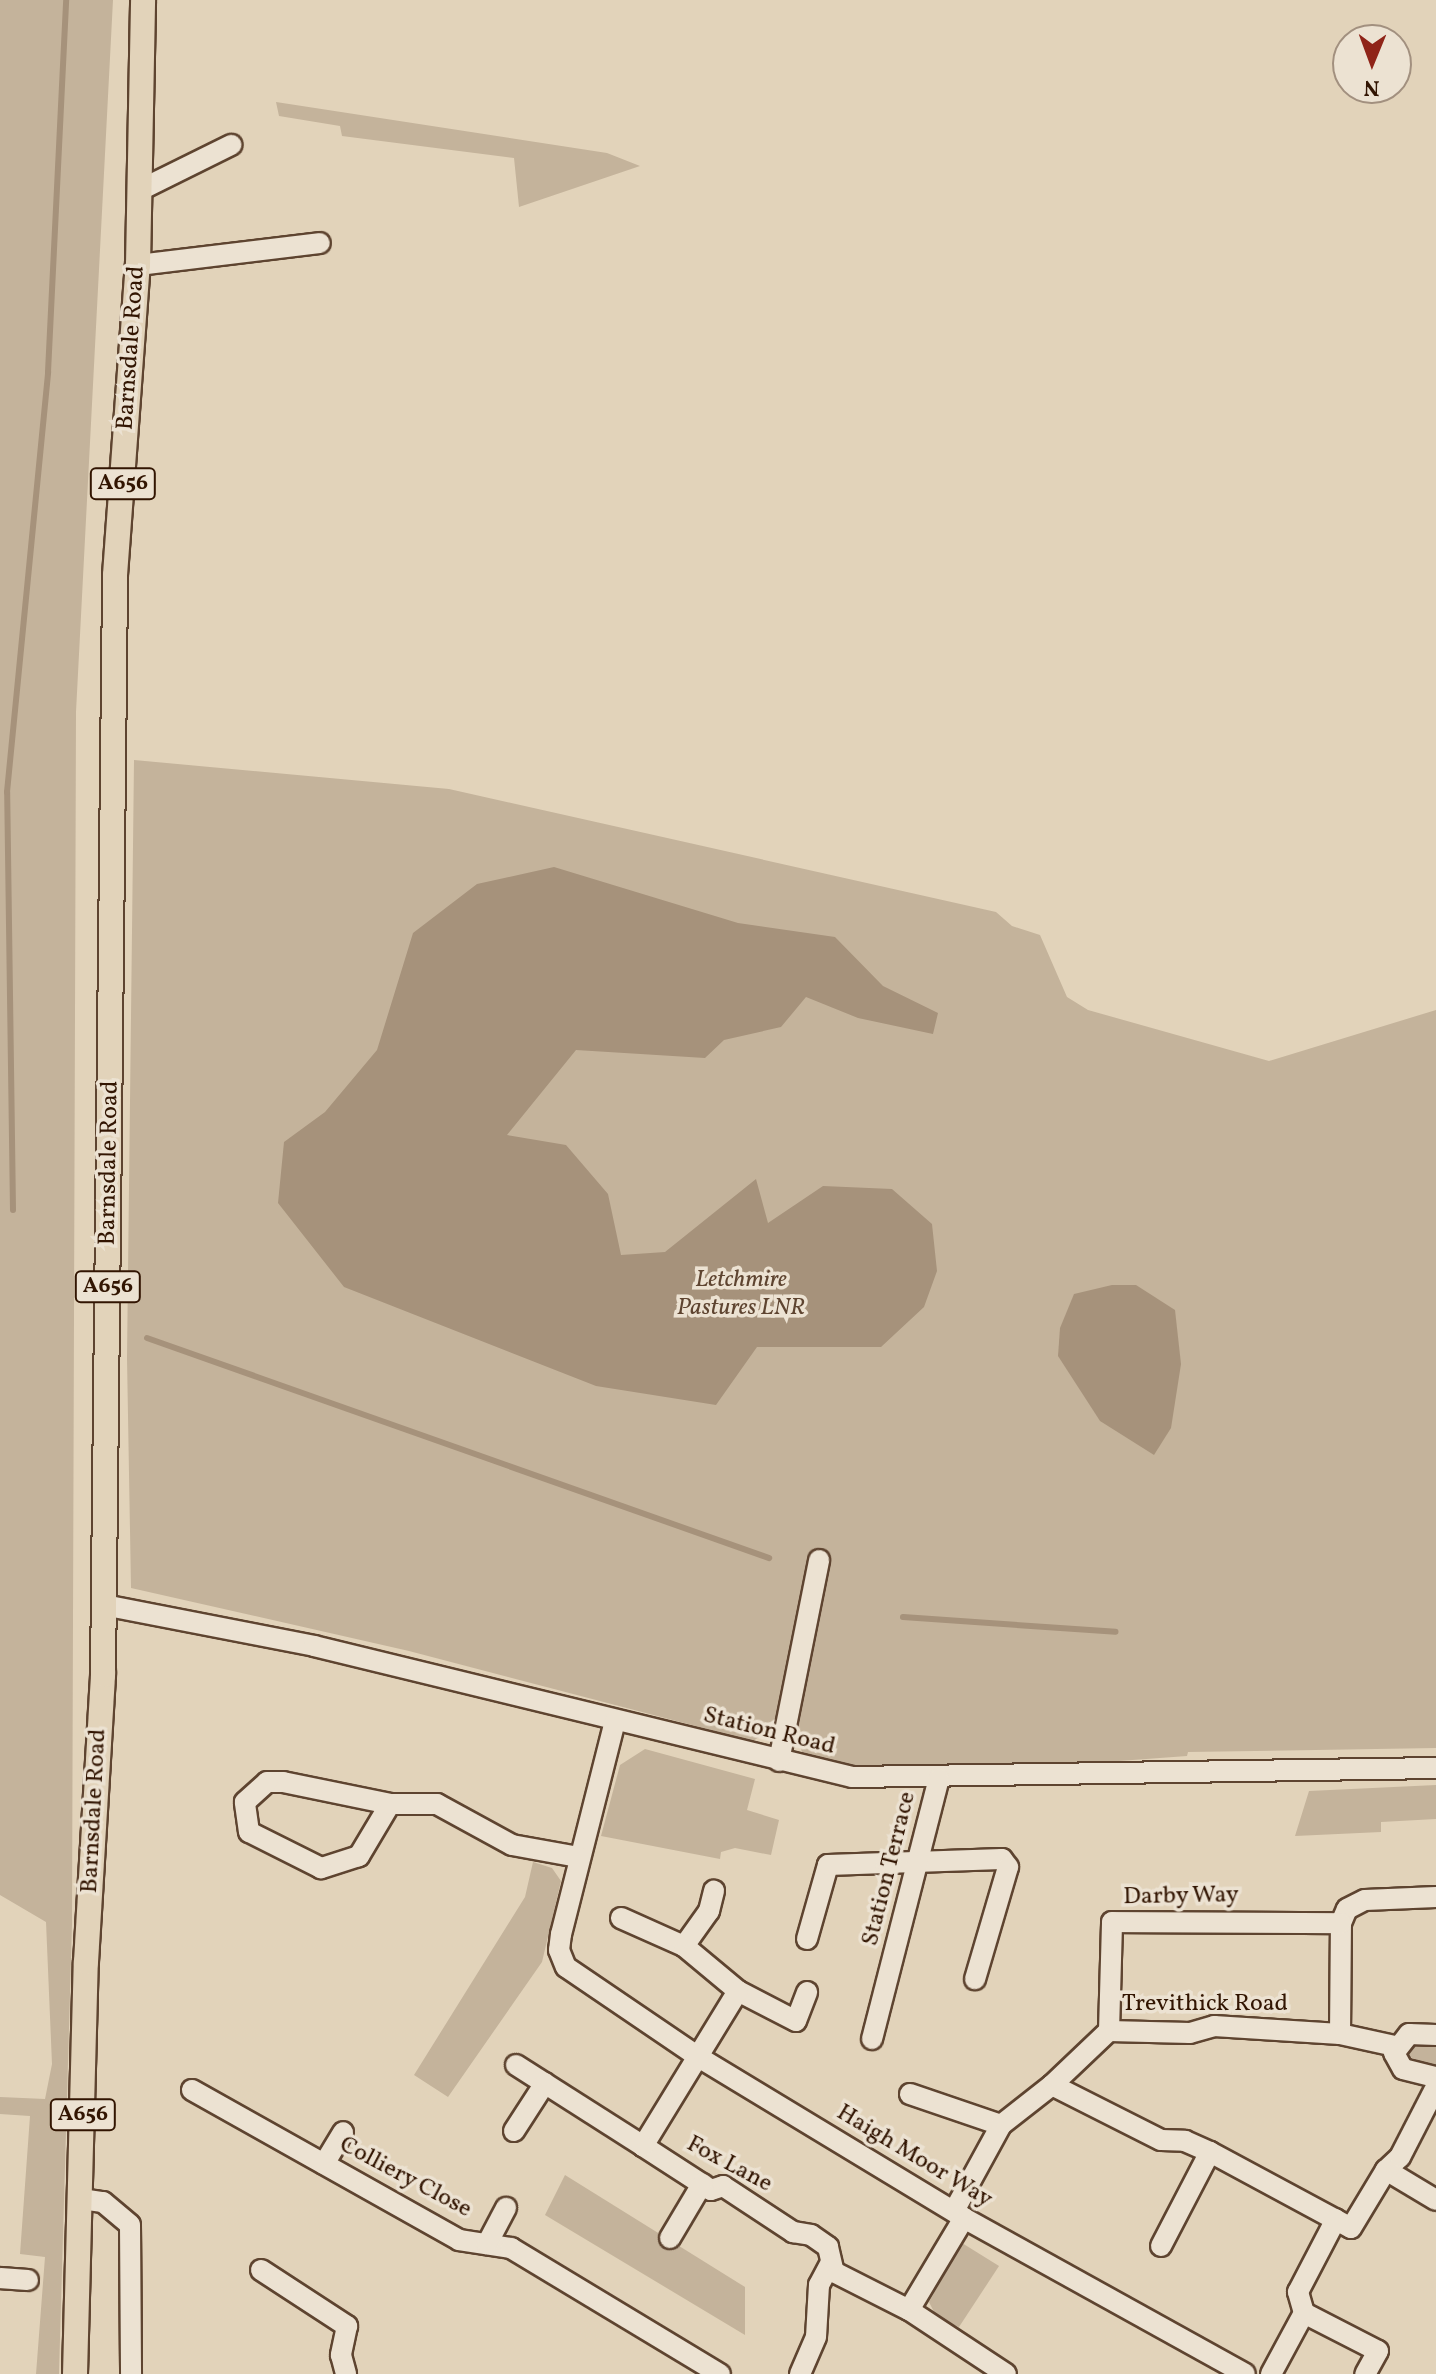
<!DOCTYPE html>
<style>
body{margin:0}
#map{position:relative;width:1436px;height:2374px;overflow:hidden;background:#e2d3ba;font-family:Vollkorn,serif}
div>[style]{position:absolute}
[style*='--x']{left:calc(var(--x)*1px);top:calc(var(--y)*1px);width:calc(var(--w)*1px);rotate:calc(var(--a)*1deg)}
.green>*{inset:0;background:#c4b39b}
.water>*{inset:0;background:#a6927b}
.stream>*{height:6px;margin:-3px;padding:0 3px;transform-origin:3px;border-radius:3px;background:#a6927b}
.roads{filter:drop-shadow(2px 0 #5e4430) drop-shadow(-2px 0 #5e4430) drop-shadow(0 2px #5e4430) drop-shadow(0 -2px #5e4430)}
.minor>*{height:20px;margin:-10px;padding:0 10px;transform-origin:10px;border-radius:10px;background:#ece2d2}
.major>*{height:24px;margin:-12px;padding:0 12px;transform-origin:12px;border-radius:12px;background:#e2d3ba}
span{translate:-50% -50%;white-space:nowrap;text-align:center;line-height:1.15;-webkit-text-stroke:7px #ece2d2;paint-order:stroke}
.shield-label span{padding:2px 6px;background:#ece2d2;border:2px solid;border-radius:6px;-webkit-text-stroke-width:0}
.shield-label{font-size:22px;color:#321502;font-weight:700}
.street-label{font-size:24px;color:#321502}
.park-label{font-size:24px;color:#5e4430;font-style:italic}
.north{position:absolute;left:1332px;top:24px;width:80px;height:80px;box-sizing:border-box;background:#ece2d2;border:2px solid #a2907f;border-radius:50%;rotate:181deg;font-size:22px;font-weight:700;line-height:32px;text-align:center;color:#321502}
.north::after{content:'';display:block;margin:auto;width:28px;height:36px;background:#8f2418;clip-path:polygon(50% 0,100% 100%,50% 72%,0 100%)}
</style>
<div id="map">
<div class="green">
<i style="clip-path:polygon(0 0,113px 0,76px 712px,72px 1924px,59px 2374px,36px 2374px,45px 2257px,20px 2254px,30px 2116px,0 2114px,0 2097px,45px 2099px,52px 2064px,46px 1922px,0 1895px)"></i>
<i style="clip-path:polygon(276px 102px,607px 153px,640px 166px,519px 207px,514px 158px,342px 136px,340px 126px,279px 116px)"></i>
<i style="clip-path:polygon(134px 760px,449px 789px,996px 912px,1012px 926px,1040px 935px,1067px 997px,1088px 1010px,1269px 1061px,1436px 1010px,1436px 1748px,1188px 1752px,1187px 1756px,1119px 1761px,865px 1768px,802px 1752px,797px 1738px,767px 1732px,753px 1741px,409px 1651px,131px 1588px,127px 1358px)"></i>
<i style="clip-path:polygon(645px 1749px,755px 1779px,747px 1810px,779px 1820px,771px 1855px,735px 1848px,721px 1852px,720px 1859px,601px 1836px,620px 1765px)"></i>
<i style="clip-path:polygon(1436px 1785px,1436px 1819px,1381px 1822px,1381px 1832px,1295px 1836px,1309px 1791px)"></i>
<i style="clip-path:polygon(533px 1862px,552px 1868px,561px 1881px,542px 1962px,448px 2097px,414px 2075px,525px 1897px)"></i>
<i style="clip-path:polygon(1436px 2042px,1436px 2069px,1406px 2055px,1408px 2044px)"></i>
<i style="clip-path:polygon(565px 2175px,745px 2287px,745px 2335px,545px 2215px)"></i>
<i style="clip-path:polygon(962px 2243px,999px 2266px,959px 2327px,937px 2318px,929px 2302px)"></i>
</div>
<div class="water">
<i style="clip-path:polygon(554px 867px,738px 923px,835px 937px,883px 986px,938px 1013px,933px 1034px,858px 1018px,806px 997px,781px 1027px,724px 1040px,705px 1058px,576px 1050px,507px 1135px,566px 1145px,608px 1194px,621px 1255px,665px 1252px,756px 1179px,768px 1223px,823px 1186px,892px 1189px,932px 1224px,937px 1271px,924px 1307px,881px 1347px,757px 1347px,716px 1405px,596px 1386px,344px 1287px,278px 1203px,284px 1142px,325px 1112px,377px 1050px,413px 933px,477px 884px)"></i>
<i style="clip-path:polygon(1112px 1285px,1136px 1285px,1175px 1310px,1181px 1364px,1171px 1428px,1154px 1455px,1100px 1421px,1058px 1356px,1060px 1328px,1074px 1294px)"></i>
</div>
<div class="stream">
<i style="--x:13;--y:1210;--w:418;--a:-90.8"></i>
<i style="--x:7;--y:792;--w:422;--a:-84.4"></i>
<i style="--x:48;--y:372;--w:372;--a:-87.2"></i>
<i style="--x:147;--y:1338;--w:660;--a:19.48"></i>
<i style="--x:903;--y:1617;--w:213;--a:4"></i>
</div>
<div class="roads">
<div class="minor">
<i style="--x:140;--y:190;--w:102;--a:-26.3"></i>
<i style="--x:138;--y:265;--w:183;--a:-6.9"></i>
<i style="--x:104;--y:1605;--w:214;--a:11"></i>
<i style="--x:314;--y:1646;--w:554;--a:13.68"></i>
<i style="--x:852;--y:1777;--w:584;--a:-0.88"></i>
<i style="--x:615;--y:1721;--w:220;--a:104.2"></i>
<i style="--x:561;--y:1934;--w:16;--a:97"></i>
<i style="--x:559;--y:1950;--w:18;--a:68"></i>
<i style="--x:566;--y:1967;--w:162;--a:34.2"></i>
<i style="--x:700;--y:2058;--w:309;--a:31.2"></i>
<i style="--x:964;--y:2218;--w:321;--a:29"></i>
<i style="--x:779;--y:1761;--w:205;--a:-78.7"></i>
<i style="--x:267;--y:1782;--w:16;--a:0"></i>
<i style="--x:283;--y:1782;--w:109;--a:11.6"></i>
<i style="--x:390;--y:1804;--w:61;--a:120.8"></i>
<i style="--x:359;--y:1856;--w:40;--a:162"></i>
<i style="--x:321;--y:1868;--w:80;--a:-153.4"></i>
<i style="--x:249;--y:1832;--w:30;--a:-98"></i>
<i style="--x:245;--y:1802;--w:30;--a:-42"></i>
<i style="--x:390;--y:1804;--w:47;--a:0"></i>
<i style="--x:437;--y:1804;--w:85;--a:28.7"></i>
<i style="--x:512;--y:1845;--w:68;--a:10.2"></i>
<i style="--x:621;--y:1918;--w:69;--a:24"></i>
<i style="--x:684;--y:1946;--w:70;--a:39.8"></i>
<i style="--x:738;--y:1991;--w:65;--a:27.3"></i>
<i style="--x:796;--y:2021;--w:31;--a:-69"></i>
<i style="--x:807;--y:1939;--w:77;--a:-74.2"></i>
<i style="--x:828;--y:1865;--w:174;--a:-2"></i>
<i style="--x:1002;--y:1859;--w:10;--a:53"></i>
<i style="--x:1008;--y:1867;--w:117;--a:106.4"></i>
<i style="--x:684;--y:1946;--w:43;--a:-54.5"></i>
<i style="--x:709;--y:1911;--w:21;--a:-76"></i>
<i style="--x:738;--y:1991;--w:182;--a:121.5"></i>
<i style="--x:643;--y:2146;--w:81;--a:32.9"></i>
<i style="--x:711;--y:2190;--w:13;--a:-18"></i>
<i style="--x:723;--y:2186;--w:84;--a:33.3"></i>
<i style="--x:793;--y:2232;--w:18;--a:9"></i>
<i style="--x:811;--y:2235;--w:21;--a:35"></i>
<i style="--x:828;--y:2247;--w:26;--a:77"></i>
<i style="--x:834;--y:2272;--w:84;--a:26.9"></i>
<i style="--x:1109;--y:2031;--w:81;--a:1.4"></i>
<i style="--x:1190;--y:2033;--w:25;--a:-16"></i>
<i style="--x:1214;--y:2026;--w:126;--a:3.6"></i>
<i style="--x:1340;--y:2034;--w:56;--a:12.3"></i>
<i style="--x:1340;--y:2034;--w:111;--a:-89.5"></i>
<i style="--x:1341;--y:1923;--w:15;--a:-67"></i>
<i style="--x:1347;--y:1909;--w:20;--a:-27"></i>
<i style="--x:1365;--y:1900;--w:71;--a:-2.4"></i>
<i style="--x:1436;--y:2035;--w:27;--a:-178"></i>
<i style="--x:1409;--y:2034;--w:24;--a:128"></i>
<i style="--x:1394;--y:2053;--w:18;--a:61"></i>
<i style="--x:1403;--y:2069;--w:34;--a:14"></i>
<i style="--x:872;--y:2039;--w:269;--a:-75.6"></i>
<i style="--x:516;--y:2065;--w:151;--a:32.5"></i>
<i style="--x:1052;--y:2085;--w:79;--a:-43.5"></i>
<i style="--x:1109;--y:2031;--w:109;--a:-88.4"></i>
<i style="--x:1112;--y:1922;--w:229;--a:0.3"></i>
<i style="--x:192;--y:2090;--w:306;--a:29.3"></i>
<i style="--x:459;--y:2240;--w:53;--a:8.7"></i>
<i style="--x:511;--y:2248;--w:244;--a:31.1"></i>
<i style="--x:910;--y:2094;--w:96;--a:18.8"></i>
<i style="--x:514;--y:2131;--w:57;--a:-57.1"></i>
<i style="--x:324;--y:2164;--w:37;--a:-59"></i>
<i style="--x:1386;--y:2170;--w:58;--a:31"></i>
<i style="--x:81;--y:2199;--w:22;--a:8"></i>
<i style="--x:103;--y:2202;--w:35;--a:40"></i>
<i style="--x:130;--y:2225;--w:149;--a:89.6"></i>
<i style="--x:954;--y:2211;--w:98;--a:-61.3"></i>
<i style="--x:1001;--y:2125;--w:65;--a:-38.1"></i>
<i style="--x:1052;--y:2085;--w:122;--a:26.8"></i>
<i style="--x:1161;--y:2140;--w:24;--a:2"></i>
<i style="--x:1185;--y:2141;--w:27;--a:24"></i>
<i style="--x:1210;--y:2152;--w:160;--a:28.3"></i>
<i style="--x:1351;--y:2228;--w:68;--a:-58.9"></i>
<i style="--x:1386;--y:2170;--w:19;--a:-43"></i>
<i style="--x:1400;--y:2157;--w:79;--a:-62.8"></i>
<i style="--x:964;--y:2218;--w:107;--a:120.9"></i>
<i style="--x:909;--y:2310;--w:116;--a:33.4"></i>
<i style="--x:670;--y:2238;--w:63;--a:-59.3"></i>
<i style="--x:487;--y:2244;--w:41;--a:-62.2"></i>
<i style="--x:1161;--y:2246;--w:106;--a:-62.5"></i>
<i style="--x:261;--y:2270;--w:103;--a:33.1"></i>
<i style="--x:347;--y:2326;--w:30;--a:102"></i>
<i style="--x:341;--y:2355;--w:20;--a:75"></i>
<i style="--x:0;--y:2278;--w:28;--a:4"></i>
<i style="--x:1304;--y:2313;--w:83;--a:27.2"></i>
<i style="--x:1378;--y:2351;--w:26;--a:119"></i>
<i style="--x:800;--y:2374;--w:40;--a:-66.6"></i>
<i style="--x:816;--y:2337;--w:52;--a:-86.7"></i>
<i style="--x:819;--y:2285;--w:24;--a:-62"></i>
<i style="--x:1271;--y:2374;--w:69;--a:-61.6"></i>
<i style="--x:1304;--y:2313;--w:22;--a:-106"></i>
<i style="--x:1298;--y:2292;--w:82;--a:-62.5"></i>
</div>
<div class="major">
<i style="--x:75;--y:2374;--w:412;--a:-88.5"></i>
<i style="--x:86;--y:1962;--w:288;--a:-86.6"></i>
<i style="--x:103;--y:1675;--w:1100;--a:-89.37"></i>
<i style="--x:115;--y:575;--w:311;--a:-85.8"></i>
<i style="--x:138;--y:265;--w:265;--a:-88.9"></i>
</div>
</div>
<div class="shield-label">
<span style="left:123px;top:484px">A656</span>
<span style="left:108px;top:1287px">A656</span>
<span style="left:83px;top:2115px">A656</span>
</div>
<div class="street-label">
<span style="left:132px;top:348px;rotate:-86deg">Barnsdale Road</span>
<span style="left:110px;top:1163px;rotate:-89deg">Barnsdale Road</span>
<span style="left:769px;top:1732px;rotate:14deg">Station Road</span>
<span style="left:95px;top:1811px;rotate:-87deg">Barnsdale Road</span>
<span style="left:890px;top:1869px;rotate:-76deg">Station Terrace</span>
<span style="left:1181px;top:1897px;rotate:-1deg">Darby Way</span>
<span style="left:1205px;top:2005px">Trevithick Road</span>
<span style="left:914px;top:2157px;rotate:31deg">Haigh Moor Way</span>
<span style="left:729px;top:2165px;rotate:28deg">Fox Lane</span>
<span style="left:405px;top:2178px;rotate:28deg">Colliery Close</span>
</div>
<div class="park-label">
<span style="left:741px;top:1295px">Letchmire<br>Pastures LNR</span>
</div>
<div class="north">N</div>
</div>
